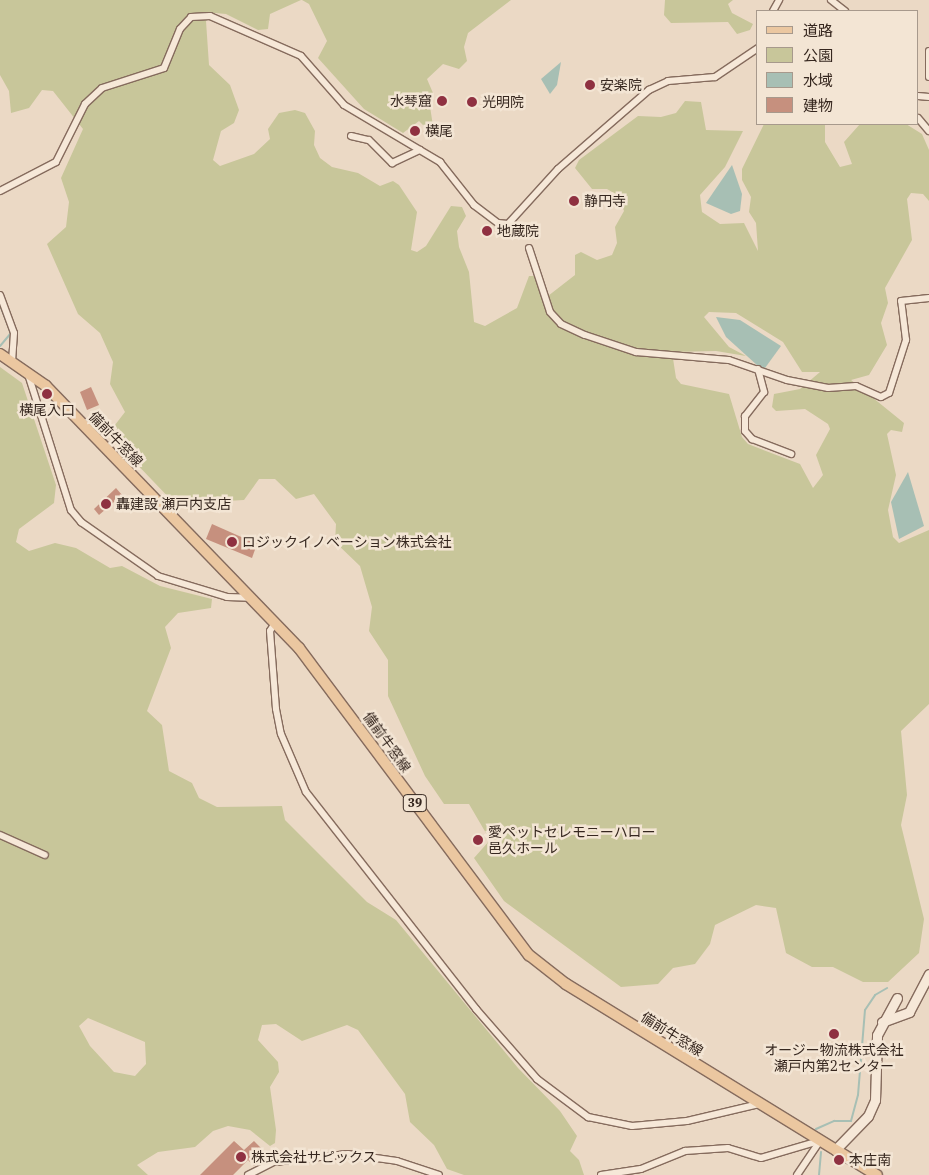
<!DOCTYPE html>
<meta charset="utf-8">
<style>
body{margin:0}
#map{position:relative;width:929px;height:1175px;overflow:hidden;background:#ebd9c5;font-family:"IBM Plex Serif","Noto Sans JP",serif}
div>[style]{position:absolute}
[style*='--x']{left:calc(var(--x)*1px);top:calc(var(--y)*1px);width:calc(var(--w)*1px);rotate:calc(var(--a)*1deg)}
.green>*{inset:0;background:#c8c69a}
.water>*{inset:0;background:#a7bfb4}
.stream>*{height:2px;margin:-1px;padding:0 1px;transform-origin:1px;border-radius:1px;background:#a7bfb4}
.building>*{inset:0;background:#c6907e}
.roads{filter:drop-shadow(1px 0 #856b5d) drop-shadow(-1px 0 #856b5d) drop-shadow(0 1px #856b5d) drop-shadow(0 -1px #856b5d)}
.street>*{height:6px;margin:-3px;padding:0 3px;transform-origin:3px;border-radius:3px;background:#f6e8d8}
.secondary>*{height:9px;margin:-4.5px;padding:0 4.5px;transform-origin:4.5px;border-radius:4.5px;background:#f6e8d8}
.primary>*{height:10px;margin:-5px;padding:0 5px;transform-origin:5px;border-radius:5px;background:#ebc7a0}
.dots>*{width:14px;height:14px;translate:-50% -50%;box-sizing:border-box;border:2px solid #f3e5d4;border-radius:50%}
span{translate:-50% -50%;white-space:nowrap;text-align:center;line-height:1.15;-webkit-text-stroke:5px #f3e5d4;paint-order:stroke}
.shield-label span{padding:1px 4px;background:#f3e5d4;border:1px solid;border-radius:4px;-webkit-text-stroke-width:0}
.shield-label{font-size:12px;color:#36271f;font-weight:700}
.poi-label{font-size:14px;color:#36271f}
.left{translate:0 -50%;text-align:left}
.right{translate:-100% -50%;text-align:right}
.street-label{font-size:14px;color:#36271f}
.legend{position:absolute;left:756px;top:10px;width:162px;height:115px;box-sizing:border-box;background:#f3e5d4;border:1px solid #a7998c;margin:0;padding:6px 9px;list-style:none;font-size:15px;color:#36271f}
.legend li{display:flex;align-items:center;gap:10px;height:25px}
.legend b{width:25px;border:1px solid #a7998c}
</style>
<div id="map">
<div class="green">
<i style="clip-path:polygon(evenodd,0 0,301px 0,270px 14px,268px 29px,258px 30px,226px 14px,215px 13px,206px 21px,209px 65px,230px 85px,239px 110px,234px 123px,221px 131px,213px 160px,220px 166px,254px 154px,270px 139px,268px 129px,279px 113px,295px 110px,305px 113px,315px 131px,314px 145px,320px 158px,332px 167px,358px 173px,380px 186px,393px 181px,399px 185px,417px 212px,411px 250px,417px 252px,426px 246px,451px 206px,462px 207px,466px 216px,457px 231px,459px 247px,469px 272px,474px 322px,485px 326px,517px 308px,529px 276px,534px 276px,541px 295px,548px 296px,575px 275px,575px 255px,581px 252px,597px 260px,612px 255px,617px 243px,615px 227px,624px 211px,619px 196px,607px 189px,592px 189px,575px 168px,579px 160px,638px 116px,661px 117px,676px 113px,685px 101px,701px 102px,706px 130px,743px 131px,725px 167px,700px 195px,702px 212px,720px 224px,744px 223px,758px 251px,756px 223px,749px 212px,751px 197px,742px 180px,742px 169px,764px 124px,825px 124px,825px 142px,840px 167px,852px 164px,844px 142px,860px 124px,906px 124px,922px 134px,929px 150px,929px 201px,923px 194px,911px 193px,907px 199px,912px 240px,885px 288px,888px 303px,881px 323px,887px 345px,869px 375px,851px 380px,904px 423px,902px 432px,891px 430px,887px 434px,896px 475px,888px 510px,893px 537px,899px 543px,929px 530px,929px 704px,901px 731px,907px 795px,901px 825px,924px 919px,919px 953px,888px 982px,863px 982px,833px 967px,812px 967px,786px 953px,776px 908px,756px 905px,715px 925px,710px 944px,695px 964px,673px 968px,658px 984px,621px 987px,504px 901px,474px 858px,490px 840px,469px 804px,444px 804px,425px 776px,388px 696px,388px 660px,369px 631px,372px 607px,360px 566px,335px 542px,336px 524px,314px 494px,296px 499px,275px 479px,259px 479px,244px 500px,207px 502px,189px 510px,174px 503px,108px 434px,125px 412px,110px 384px,113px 362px,100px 333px,78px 314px,47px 244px,66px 227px,69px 202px,61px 178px,83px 129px,53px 91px,42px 90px,29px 108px,11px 113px,9px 91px,0 75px,0 0,709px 312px,736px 313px,783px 342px,802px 372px,820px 372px,800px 389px,774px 394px,772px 407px,776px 411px,805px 409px,828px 424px,830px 429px,816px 455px,823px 475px,813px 488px,800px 464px,748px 444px,742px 437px,729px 394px,681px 384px,676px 378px,672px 352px,716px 351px,746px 356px,729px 347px,704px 317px,709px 312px)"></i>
<i style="clip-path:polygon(302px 0,511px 0,468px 33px,464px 47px,467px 61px,459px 69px,443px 64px,427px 79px,433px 93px,429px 100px,433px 126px,426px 128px,419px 121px,403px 133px,364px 109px,318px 58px,327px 41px,309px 4px)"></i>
<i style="clip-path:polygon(665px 0,733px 0,728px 4px,732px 13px,753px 24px,750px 30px,737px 34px,728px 22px,671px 23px,664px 15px)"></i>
<i style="clip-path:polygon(evenodd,0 367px,22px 383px,56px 485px,54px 503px,19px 529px,16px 542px,29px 551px,55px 543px,76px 548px,110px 568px,122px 566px,160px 586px,212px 599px,211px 608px,178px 613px,165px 627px,171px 648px,147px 711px,162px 725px,169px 771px,192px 783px,199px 798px,217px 807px,282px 806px,285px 820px,367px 902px,396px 920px,518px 1068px,560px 1111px,577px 1136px,570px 1151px,579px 1160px,584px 1175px,464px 1175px,447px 1169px,434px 1145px,410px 1122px,405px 1094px,358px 1030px,347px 1025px,302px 1041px,276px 1024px,262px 1025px,258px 1040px,278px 1062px,279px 1072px,270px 1087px,276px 1130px,275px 1143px,270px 1146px,250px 1130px,228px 1126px,213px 1131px,195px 1147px,158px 1152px,137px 1165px,148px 1175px,0 1175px,0 367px,88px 1018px,145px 1042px,146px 1064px,135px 1076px,114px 1072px,90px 1046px,79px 1026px,88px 1018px)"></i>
</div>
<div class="water">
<i style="clip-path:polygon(561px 62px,557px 85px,550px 94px,541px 79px)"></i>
<i style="clip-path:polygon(732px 165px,742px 194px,740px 211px,731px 214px,706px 203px)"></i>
<i style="clip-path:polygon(716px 317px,740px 320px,781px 346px,765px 368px,758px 366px,726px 337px)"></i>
<i style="clip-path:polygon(908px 472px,924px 526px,899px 539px,891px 502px)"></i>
</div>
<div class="stream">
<i style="--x:0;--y:305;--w:30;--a:69"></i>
<i style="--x:11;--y:333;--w:17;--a:130"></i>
<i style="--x:816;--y:1129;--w:20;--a:-24"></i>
<i style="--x:834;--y:1121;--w:17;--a:0"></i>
<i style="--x:851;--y:1121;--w:27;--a:-75"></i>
<i style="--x:858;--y:1095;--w:85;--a:-85.3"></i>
<i style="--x:865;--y:1010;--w:18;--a:-56"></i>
<i style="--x:875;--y:995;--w:14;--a:-30"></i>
<i style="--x:819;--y:1175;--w:23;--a:-85"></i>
</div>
<div class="building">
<i style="clip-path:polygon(91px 387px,99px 405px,87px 410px,80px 392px)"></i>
<i style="clip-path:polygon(116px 488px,122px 495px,99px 515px,94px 509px)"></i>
<i style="clip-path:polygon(212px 524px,257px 544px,252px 558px,206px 539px)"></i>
<i style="clip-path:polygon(234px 1141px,244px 1150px,254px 1141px,266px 1153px,254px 1166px,248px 1160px,233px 1175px,200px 1175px)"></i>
</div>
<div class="roads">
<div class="street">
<i style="--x:831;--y:0;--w:18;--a:38"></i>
<i style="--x:773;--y:11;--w:13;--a:-61"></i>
<i style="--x:929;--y:51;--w:26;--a:90"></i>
<i style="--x:918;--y:96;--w:11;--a:5"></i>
<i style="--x:918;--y:118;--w:17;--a:50"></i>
<i style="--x:351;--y:136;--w:18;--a:13"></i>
<i style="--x:369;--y:140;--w:33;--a:45"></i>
<i style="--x:392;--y:163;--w:31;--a:-25"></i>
<i style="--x:0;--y:191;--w:63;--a:-27.4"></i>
<i style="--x:56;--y:162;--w:65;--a:-63.4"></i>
<i style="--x:85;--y:104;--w:23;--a:-43"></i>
<i style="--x:102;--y:88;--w:65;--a:-17.9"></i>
<i style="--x:164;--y:68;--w:42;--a:-67.7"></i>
<i style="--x:180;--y:29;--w:16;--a:-47"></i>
<i style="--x:191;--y:17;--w:19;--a:-3"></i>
<i style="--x:210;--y:16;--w:99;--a:23.7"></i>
<i style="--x:301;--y:56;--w:65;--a:48.7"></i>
<i style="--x:344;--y:105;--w:112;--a:30.7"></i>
<i style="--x:440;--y:162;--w:55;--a:51.7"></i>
<i style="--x:474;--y:205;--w:30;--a:37"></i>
<i style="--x:498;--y:223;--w:10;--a:6"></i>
<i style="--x:508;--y:224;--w:74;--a:-47.7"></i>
<i style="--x:558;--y:169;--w:121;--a:-41"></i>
<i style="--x:649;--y:90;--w:21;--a:-25"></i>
<i style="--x:668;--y:81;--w:47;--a:-4.9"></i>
<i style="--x:715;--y:77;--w:52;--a:-34"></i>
<i style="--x:529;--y:248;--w:67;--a:71.8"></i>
<i style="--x:550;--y:312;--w:16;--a:47"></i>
<i style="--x:561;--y:324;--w:26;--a:25"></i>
<i style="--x:585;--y:335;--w:54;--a:18.4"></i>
<i style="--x:636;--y:352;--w:93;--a:4.9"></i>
<i style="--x:729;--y:360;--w:61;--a:19"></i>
<i style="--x:787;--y:380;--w:42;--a:11"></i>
<i style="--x:828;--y:388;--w:28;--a:-4"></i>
<i style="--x:856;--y:386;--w:27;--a:24"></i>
<i style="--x:881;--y:397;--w:9;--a:-27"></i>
<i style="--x:889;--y:393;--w:56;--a:-72.2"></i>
<i style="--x:906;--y:340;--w:39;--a:-97"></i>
<i style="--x:901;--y:301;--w:28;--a:-6"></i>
<i style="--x:0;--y:295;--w:40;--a:69.8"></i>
<i style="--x:14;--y:333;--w:26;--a:94"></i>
<i style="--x:758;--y:369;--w:24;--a:75"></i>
<i style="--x:764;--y:392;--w:31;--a:128"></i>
<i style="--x:745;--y:416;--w:15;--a:90"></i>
<i style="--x:745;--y:431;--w:11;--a:49"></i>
<i style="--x:752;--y:439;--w:42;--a:21"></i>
<i style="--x:28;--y:374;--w:143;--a:72.5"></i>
<i style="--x:71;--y:510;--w:16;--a:50"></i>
<i style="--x:81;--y:522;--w:94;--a:35"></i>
<i style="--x:158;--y:576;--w:72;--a:16.9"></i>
<i style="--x:227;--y:597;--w:23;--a:2"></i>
<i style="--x:275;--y:623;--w:9;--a:122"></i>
<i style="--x:270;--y:631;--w:78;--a:85.6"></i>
<i style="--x:276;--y:709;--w:25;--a:79"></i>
<i style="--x:281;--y:734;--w:63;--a:66.7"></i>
<i style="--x:306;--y:792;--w:276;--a:51.9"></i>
<i style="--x:476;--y:1009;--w:93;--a:48.9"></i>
<i style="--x:537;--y:1079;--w:64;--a:36.7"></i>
<i style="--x:588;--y:1117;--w:45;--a:11.6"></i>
<i style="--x:632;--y:1126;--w:55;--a:-5.2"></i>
<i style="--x:687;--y:1121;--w:74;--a:-13.3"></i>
<i style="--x:0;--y:835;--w:49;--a:24"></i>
<i style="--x:248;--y:1175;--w:29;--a:-27"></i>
<i style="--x:274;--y:1162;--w:74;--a:-6.2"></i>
<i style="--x:348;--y:1154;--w:49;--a:8.1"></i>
<i style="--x:397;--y:1161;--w:44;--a:18.4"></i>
<i style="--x:601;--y:1175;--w:40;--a:-8.5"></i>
<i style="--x:641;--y:1169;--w:48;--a:-22.2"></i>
<i style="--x:685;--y:1151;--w:43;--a:-4"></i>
<i style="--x:728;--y:1148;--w:34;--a:17"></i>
<i style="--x:761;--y:1158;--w:60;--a:-16.3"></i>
<i style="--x:797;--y:1175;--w:40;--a:-56"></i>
</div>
<div class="secondary">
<i style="--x:882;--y:1022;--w:29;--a:-20"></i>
<i style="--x:909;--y:1012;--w:43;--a:-62.2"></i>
<i style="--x:835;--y:1150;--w:47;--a:-45.9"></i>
<i style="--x:868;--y:1116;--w:17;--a:-66"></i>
<i style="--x:875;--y:1100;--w:65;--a:-88.2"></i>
<i style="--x:877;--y:1035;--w:42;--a:-61.6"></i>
</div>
<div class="primary">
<i style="--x:0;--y:354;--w:56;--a:34.8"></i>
<i style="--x:46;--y:386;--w:364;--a:46"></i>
<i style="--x:299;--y:648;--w:384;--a:53.2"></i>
<i style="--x:529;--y:955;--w:47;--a:38.1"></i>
<i style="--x:566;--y:984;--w:365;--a:31.6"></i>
</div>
</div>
<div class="dots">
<i style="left:590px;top:85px;background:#8f3141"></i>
<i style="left:442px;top:101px;background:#8f3141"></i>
<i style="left:472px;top:102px;background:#8f3141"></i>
<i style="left:415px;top:131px;background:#8f3141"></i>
<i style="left:574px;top:201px;background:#8f3141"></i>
<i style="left:487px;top:231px;background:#8f3141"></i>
<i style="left:47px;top:394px;background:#8f3141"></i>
<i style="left:106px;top:504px;background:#8f3141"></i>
<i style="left:232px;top:542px;background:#8f3141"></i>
<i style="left:478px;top:840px;background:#8f3141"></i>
<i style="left:834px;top:1034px;background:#8f3141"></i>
<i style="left:241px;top:1157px;background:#8f3141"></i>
<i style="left:839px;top:1160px;background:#8f3141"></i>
</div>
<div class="shield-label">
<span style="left:415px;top:803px">39</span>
</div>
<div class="poi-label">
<span class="left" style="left:600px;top:85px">安楽院</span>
<span class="right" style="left:432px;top:101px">水琴窟</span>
<span class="left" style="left:482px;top:102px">光明院</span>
<span class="left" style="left:425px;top:131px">横尾</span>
<span class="left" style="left:584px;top:201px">静円寺</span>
<span class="left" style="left:497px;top:231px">地蔵院</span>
<span style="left:47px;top:410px">横尾入口</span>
<span class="left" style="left:116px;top:504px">轟建設 瀬戸内支店</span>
<span class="left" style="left:242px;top:542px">ロジックイノベーション株式会社</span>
<span class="left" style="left:488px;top:840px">愛ペットセレモニーハロー<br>邑久ホール</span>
<span style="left:834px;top:1058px">オージー物流株式会社<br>瀬戸内第2センター</span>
<span class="left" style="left:251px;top:1157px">株式会社サピックス</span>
<span class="left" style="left:849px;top:1160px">本庄南</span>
</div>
<div class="street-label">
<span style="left:116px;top:439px;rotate:46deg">備前牛窓線</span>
<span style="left:387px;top:742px;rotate:54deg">備前牛窓線</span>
<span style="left:672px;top:1034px;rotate:32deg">備前牛窓線</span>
</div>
<ul class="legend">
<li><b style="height:6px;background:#ebc7a0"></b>道路</li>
<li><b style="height:14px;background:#c8c69a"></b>公園</li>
<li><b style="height:14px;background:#a7bfb4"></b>水域</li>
<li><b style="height:14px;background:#c6907e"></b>建物</li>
</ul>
</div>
